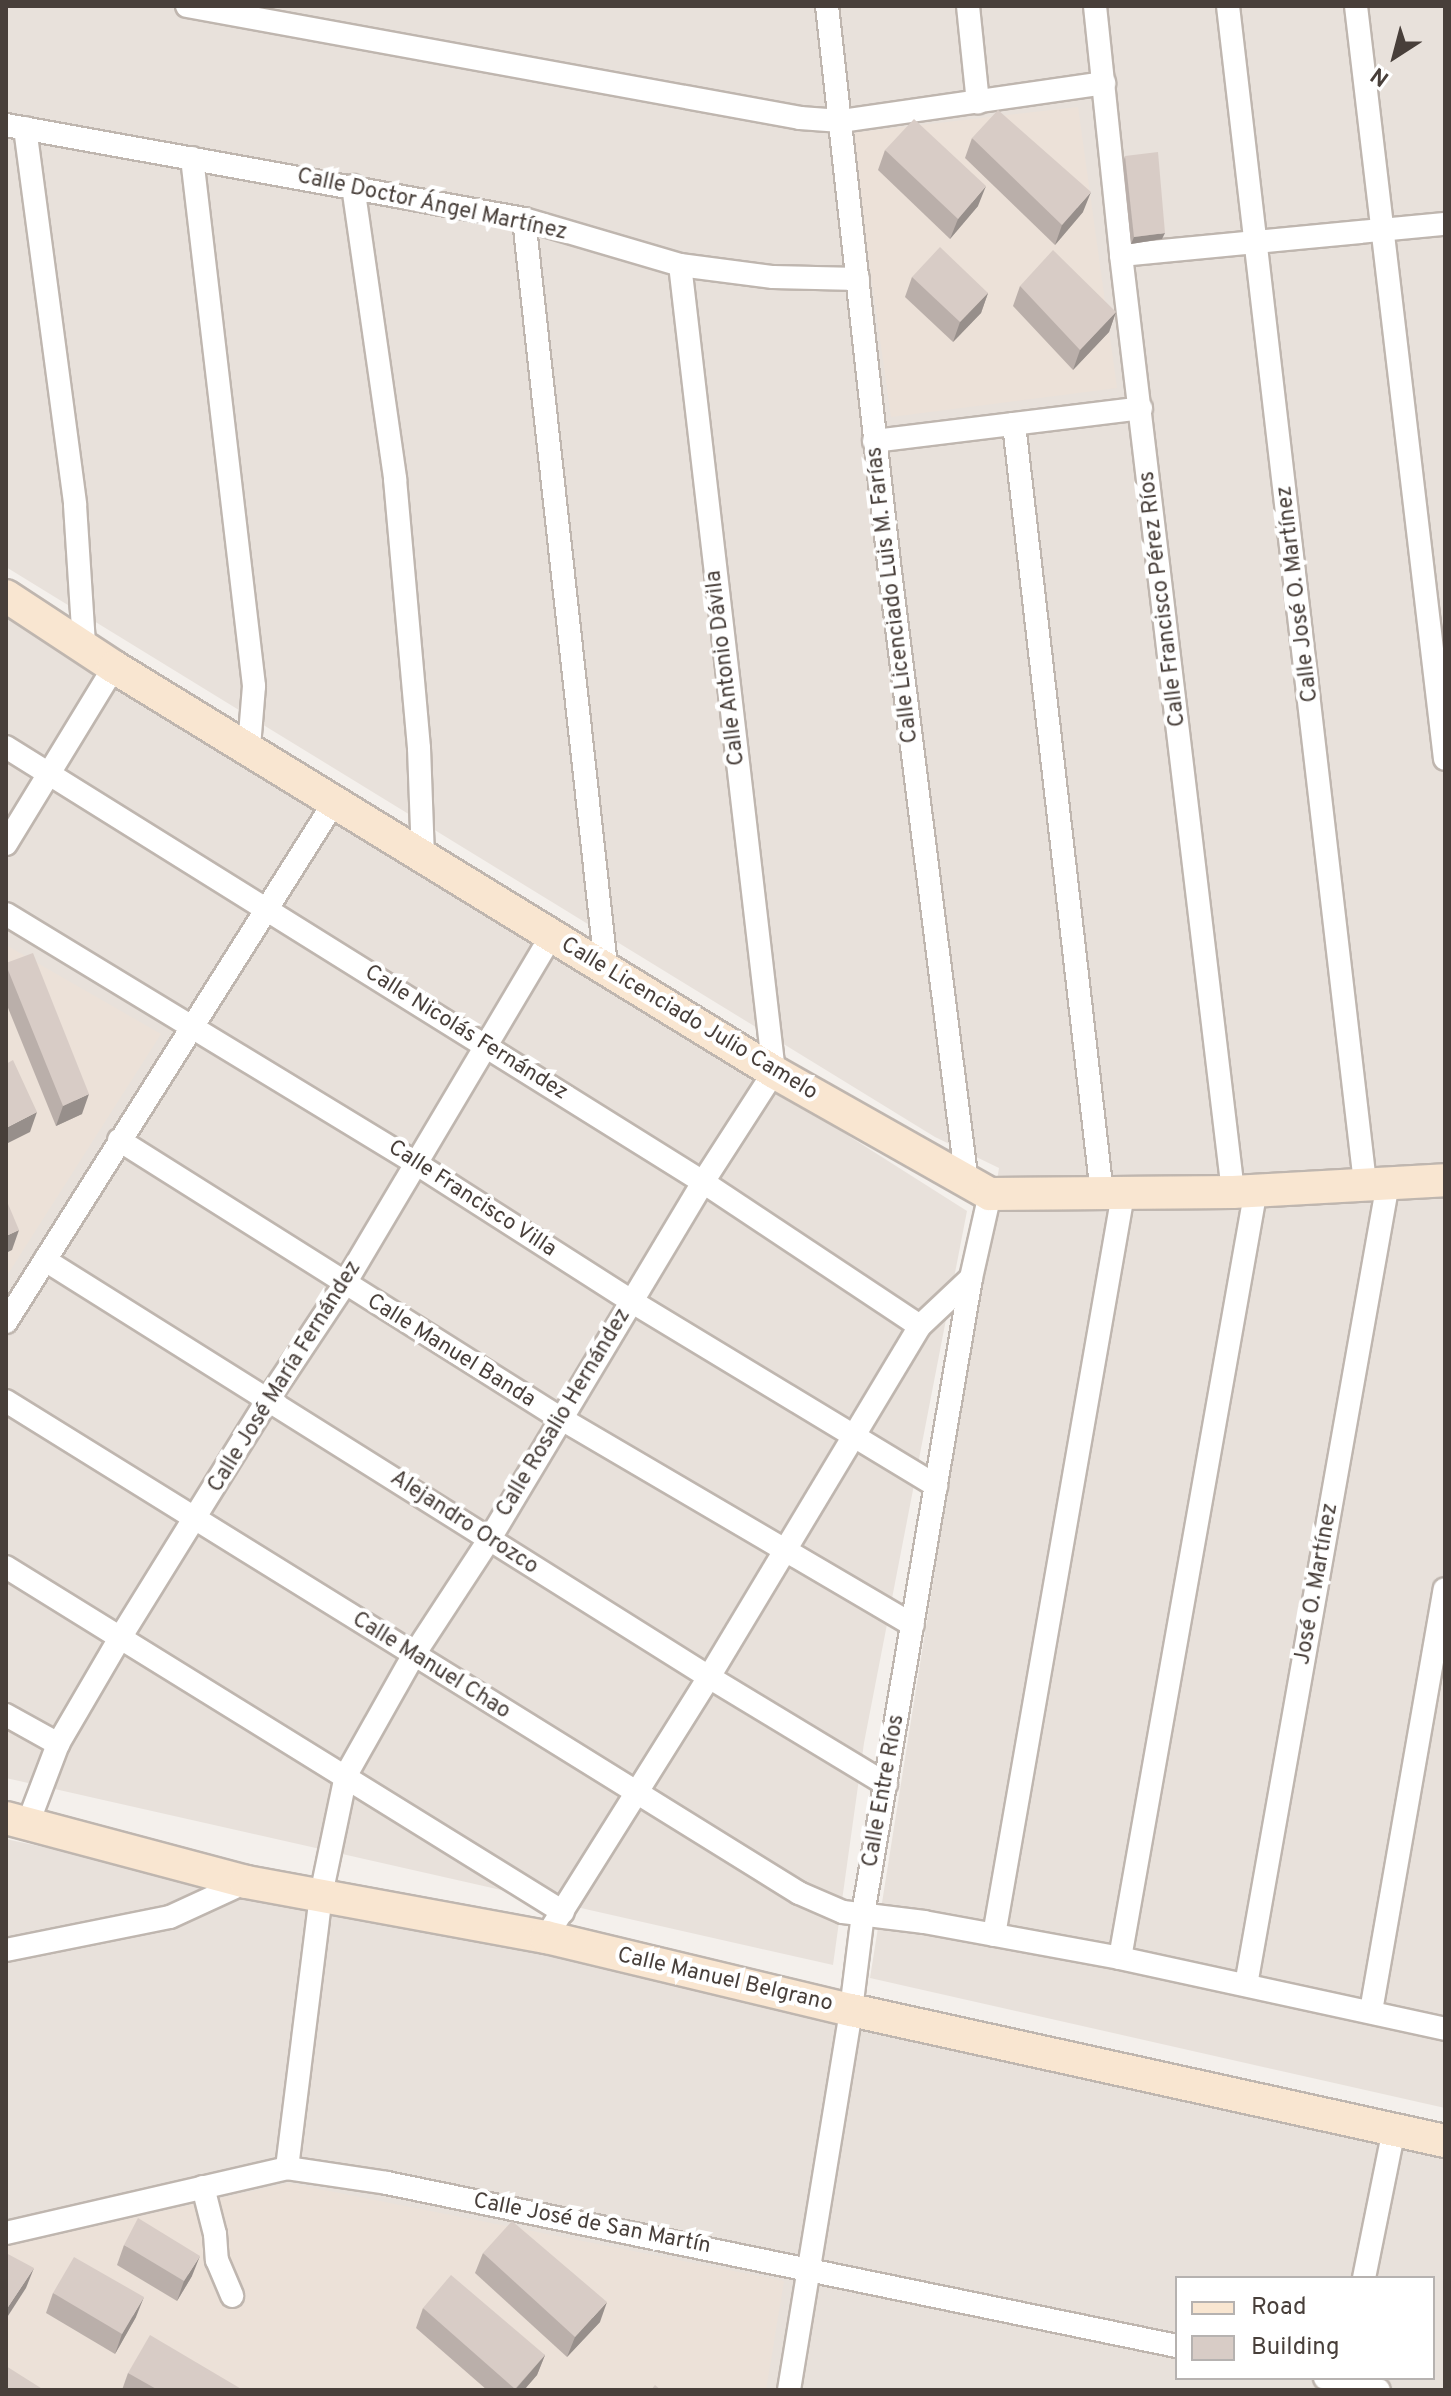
<!DOCTYPE html>
<meta charset="utf-8">
<style>
body{margin:0}
#map{position:relative;width:1451px;height:2396px;overflow:hidden;background:#f4f0ec;font-family:Overpass,sans-serif}
div>[style]{position:absolute}
[style*='--x']{left:calc(var(--x)*1px);top:calc(var(--y)*1px);width:calc(var(--w)*1px);rotate:calc(var(--a)*1deg)}
.residential>*{inset:0;background:#e8e1db}
.education>*{inset:0;background:#ece1d8}
.roads{filter:drop-shadow(2px 0 #bfb6af) drop-shadow(-2px 0 #bfb6af) drop-shadow(0 2px #bfb6af) drop-shadow(0 -2px #bfb6af)}
.street>*{height:22px;margin:-11px;padding:0 11px;transform-origin:11px;border-radius:11px;background:#fff}
.secondary>*{height:32px;margin:-16px;padding:0 16px;transform-origin:16px;border-radius:16px;background:#f9e6d1}
.wall>*{inset:0;background:#baafaa}
.shaded-wall>*{inset:0;background:#978f8b}
.building>*{inset:0;background:#d8ccc6}
span{translate:-50% -50%;white-space:nowrap;text-align:center;line-height:1.15;-webkit-text-stroke:8px #fff;paint-order:stroke}
.street-label{font-size:22px;color:#483f3a}
.frame{position:absolute;inset:0;border:8px solid #483f3a;pointer-events:none}
.legend{position:absolute;left:1175px;top:2276px;width:260px;height:104px;box-sizing:border-box;background:#fff;border:2px solid #b6b2b0;margin:0;padding:10px 14px;list-style:none;font-size:24px;color:#483f3a}
.legend li{display:flex;align-items:center;gap:16px;height:40px}
.legend b{width:40px;border:2px solid #b6b2b0}
.north{position:absolute;left:1355px;top:16px;width:80px;height:80px;-webkit-text-stroke:6px #fff;paint-order:stroke;rotate:216deg;font-size:22px;font-weight:700;line-height:32px;text-align:center;color:#483f3a}
.north::after{content:'';display:block;margin:auto;width:28px;height:36px;background:#483f3a;clip-path:polygon(50% 0,100% 100%,50% 72%,0 100%)}
</style>
<div id="map">
<div class="residential">
<i style="clip-path:polygon(6px 6px,1445px 6px,1445px 2108px,870px 1978px,999px 1168px,935px 1137px,6px 567px)"></i>
<i style="clip-path:polygon(6px 601px,967px 1211px,864px 1743px,833px 1965px,6px 1778px)"></i>
<i style="clip-path:polygon(evenodd,6px 1839px,811px 2011px,1445px 2156px,1445px 2390px,6px 2390px,6px 1839px,1177px 2278px,1433px 2278px,1433px 2378px,1177px 2378px,1177px 2278px)"></i>
</div>
<div class="education">
<i style="clip-path:polygon(1078px 107px,1117px 388px,891px 417px,851px 133px)"></i>
<i style="clip-path:polygon(6px 945px,161px 1034px,6px 1277px)"></i>
<i style="clip-path:polygon(289px 2183px,784px 2281px,766px 2390px,6px 2390px,6px 2246px)"></i>
</div>
<div class="roads">
<div class="street">
<i style="--x:187;--y:6;--w:623;--a:10.35"></i>
<i style="--x:800;--y:118;--w:41;--a:4.2"></i>
<i style="--x:841;--y:121;--w:266;--a:-8.2"></i>
<i style="--x:827;--y:6;--w:569;--a:83.65"></i>
<i style="--x:890;--y:572;--w:616;--a:82.82"></i>
<i style="--x:968;--y:6;--w:97;--a:84.1"></i>
<i style="--x:1095;--y:6;--w:250;--a:84"></i>
<i style="--x:1121;--y:255;--w:944;--a:83.18"></i>
<i style="--x:1228;--y:6;--w:1185;--a:83.36"></i>
<i style="--x:1356;--y:6;--w:758;--a:83.26"></i>
<i style="--x:6;--y:125;--w:526;--a:10.29"></i>
<i style="--x:524;--y:219;--w:163;--a:16.4"></i>
<i style="--x:680;--y:265;--w:94;--a:7.4"></i>
<i style="--x:773;--y:277;--w:85;--a:1.3"></i>
<i style="--x:25;--y:128;--w:380;--a:82.4"></i>
<i style="--x:75;--y:505;--w:140;--a:86.3"></i>
<i style="--x:192;--y:158;--w:532;--a:83.3"></i>
<i style="--x:254;--y:686;--w:61;--a:94.7"></i>
<i style="--x:353;--y:186;--w:296;--a:81.8"></i>
<i style="--x:395;--y:479;--w:270;--a:84.9"></i>
<i style="--x:419;--y:748;--w:107;--a:87.9"></i>
<i style="--x:524;--y:219;--w:752;--a:83.74"></i>
<i style="--x:1121;--y:255;--w:325;--a:-5.5"></i>
<i style="--x:1014;--y:424;--w:775;--a:83.48"></i>
<i style="--x:874;--y:441;--w:269;--a:-7"></i>
<i style="--x:6;--y:747;--w:822;--a:31.97"></i>
<i style="--x:703;--y:1182;--w:260;--a:33.6"></i>
<i style="--x:6;--y:844;--w:207;--a:-58.6"></i>
<i style="--x:6;--y:914;--w:481;--a:31.3"></i>
<i style="--x:417;--y:1164;--w:254;--a:32.6"></i>
<i style="--x:631;--y:1301;--w:357;--a:31.2"></i>
<i style="--x:119;--y:1140;--w:521;--a:32.23"></i>
<i style="--x:560;--y:1418;--w:409;--a:30.4"></i>
<i style="--x:45;--y:1260;--w:784;--a:32.13"></i>
<i style="--x:709;--y:1677;--w:207;--a:31.2"></i>
<i style="--x:6;--y:1322;--w:616;--a:-57.73"></i>
<i style="--x:6;--y:1401;--w:933;--a:31.82"></i>
<i style="--x:799;--y:1893;--w:48;--a:23.4"></i>
<i style="--x:843;--y:1912;--w:82;--a:7"></i>
<i style="--x:924;--y:1922;--w:199;--a:10.4"></i>
<i style="--x:1120;--y:1958;--w:333;--a:12.3"></i>
<i style="--x:6;--y:1567;--w:655;--a:31.77"></i>
<i style="--x:6;--y:1715;--w:60;--a:29.1"></i>
<i style="--x:28;--y:1823;--w:85;--a:-69.2"></i>
<i style="--x:58;--y:1744;--w:123;--a:-59.7"></i>
<i style="--x:120;--y:1638;--w:282;--a:-58.2"></i>
<i style="--x:269;--y:1398;--w:136;--a:-56.4"></i>
<i style="--x:344;--y:1285;--w:406;--a:-59.3"></i>
<i style="--x:994;--y:1935;--w:752;--a:-80.12"></i>
<i style="--x:546;--y:1937;--w:307;--a:-57.9"></i>
<i style="--x:709;--y:1677;--w:410;--a:-59"></i>
<i style="--x:920;--y:1326;--w:70;--a:-43.3"></i>
<i style="--x:6;--y:1950;--w:167;--a:-11.4"></i>
<i style="--x:170;--y:1917;--w:84;--a:-24.7"></i>
<i style="--x:1120;--y:1958;--w:781;--a:-79.97"></i>
<i style="--x:1246;--y:1985;--w:814;--a:-79.96"></i>
<i style="--x:1371;--y:2011;--w:428;--a:-80.1"></i>
<i style="--x:287;--y:2168;--w:275;--a:-82.9"></i>
<i style="--x:321;--y:1895;--w:123;--a:-78.2"></i>
<i style="--x:346;--y:1775;--w:137;--a:-60.6"></i>
<i style="--x:413;--y:1656;--w:139;--a:-56.8"></i>
<i style="--x:489;--y:1540;--w:417;--a:-59.1"></i>
<i style="--x:703;--y:1182;--w:131;--a:-57.2"></i>
<i style="--x:774;--y:1072;--w:812;--a:-96.64"></i>
<i style="--x:203;--y:2187;--w:49;--a:75.7"></i>
<i style="--x:215;--y:2234;--w:26;--a:86"></i>
<i style="--x:217;--y:2260;--w:39;--a:67"></i>
<i style="--x:6;--y:2233;--w:288;--a:-13"></i>
<i style="--x:287;--y:2168;--w:101;--a:8.5"></i>
<i style="--x:387;--y:2183;--w:807;--a:11.66"></i>
<i style="--x:1364;--y:2278;--w:152;--a:-78.6"></i>
<i style="--x:1325;--y:2378;--w:55;--a:12.5"></i>
<i style="--x:789;--y:2390;--w:385;--a:-80.7"></i>
<i style="--x:851;--y:2010;--w:97;--a:-82.9"></i>
<i style="--x:863;--y:1914;--w:645;--a:-80.36"></i>
<i style="--x:971;--y:1278;--w:86;--a:-77.3"></i>
</div>
<div class="secondary">
<i style="--x:6;--y:596;--w:129;--a:33.3"></i>
<i style="--x:114;--y:667;--w:774;--a:31.53"></i>
<i style="--x:774;--y:1072;--w:248;--a:29.5"></i>
<i style="--x:990;--y:1194;--w:243;--a:-0.5"></i>
<i style="--x:1233;--y:1192;--w:212;--a:-3.2"></i>
<i style="--x:6;--y:1818;--w:248;--a:14.9"></i>
<i style="--x:246;--y:1882;--w:305;--a:10.4"></i>
<i style="--x:546;--y:1937;--w:314;--a:13.5"></i>
<i style="--x:851;--y:2010;--w:608;--a:12.44"></i>
</div>
</div>
<div class="wall">
<i style="clip-path:polygon(972px 138px,1083px 212px,1055px 245px,965px 158px)"></i>
<i style="clip-path:polygon(885px 150px,978px 206px,950px 239px,878px 170px)"></i>
<i style="clip-path:polygon(1125px 156px,1162px 239px,1131px 244px,1123px 163px)"></i>
<i style="clip-path:polygon(912px 277px,988px 293px,981px 313px,953px 342px,905px 297px)"></i>
<i style="clip-path:polygon(1020px 286px,1116px 312px,1109px 332px,1073px 370px,1013px 306px)"></i>
<i style="clip-path:polygon(6px 963px,82px 1114px,56px 1126px,6px 1003px)"></i>
<i style="clip-path:polygon(124px 2245px,192px 2276px,177px 2301px,117px 2265px)"></i>
<i style="clip-path:polygon(483px 2253px,600px 2322px,567px 2357px,475px 2273px)"></i>
<i style="clip-path:polygon(53px 2293px,136px 2317px,115px 2354px,46px 2313px)"></i>
<i style="clip-path:polygon(423px 2308px,545px 2355px,537px 2375px,524px 2390px,487px 2390px,416px 2328px)"></i>
<i style="clip-path:polygon(128px 2373px,243px 2390px,122px 2390px)"></i>
</div>
<div class="shaded-wall">
<i style="clip-path:polygon(986px 186px,978px 206px,950px 239px,958px 219px)"></i>
<i style="clip-path:polygon(1091px 192px,1083px 212px,1055px 245px,1062px 225px)"></i>
<i style="clip-path:polygon(1165px 233px,1162px 239px,1131px 244px,1134px 237px)"></i>
<i style="clip-path:polygon(988px 293px,981px 313px,953px 342px,960px 322px)"></i>
<i style="clip-path:polygon(1116px 312px,1109px 332px,1073px 370px,1080px 350px)"></i>
<i style="clip-path:polygon(89px 1094px,82px 1114px,56px 1126px,63px 1106px)"></i>
<i style="clip-path:polygon(37px 1112px,30px 1132px,6px 1144px,6px 1128px)"></i>
<i style="clip-path:polygon(19px 1230px,12px 1250px,6px 1253px,6px 1236px)"></i>
<i style="clip-path:polygon(200px 2256px,192px 2276px,177px 2301px,184px 2281px)"></i>
<i style="clip-path:polygon(34px 2268px,26px 2288px,6px 2319px,6px 2310px)"></i>
<i style="clip-path:polygon(144px 2297px,136px 2317px,115px 2354px,122px 2334px)"></i>
<i style="clip-path:polygon(607px 2302px,600px 2322px,567px 2357px,575px 2337px)"></i>
<i style="clip-path:polygon(545px 2355px,537px 2375px,524px 2390px,515px 2390px)"></i>
</div>
<div class="building">
<i style="clip-path:polygon(998px 110px,1091px 192px,1062px 225px,972px 138px)"></i>
<i style="clip-path:polygon(914px 119px,986px 186px,958px 219px,885px 150px)"></i>
<i style="clip-path:polygon(1158px 152px,1165px 233px,1134px 237px,1125px 156px)"></i>
<i style="clip-path:polygon(940px 247px,988px 293px,960px 322px,912px 277px)"></i>
<i style="clip-path:polygon(1053px 250px,1116px 312px,1080px 350px,1020px 286px)"></i>
<i style="clip-path:polygon(33px 953px,89px 1094px,63px 1106px,6px 965px,6px 963px)"></i>
<i style="clip-path:polygon(13px 1060px,37px 1112px,6px 1128px,6px 1064px)"></i>
<i style="clip-path:polygon(6px 1199px,19px 1230px,6px 1236px)"></i>
<i style="clip-path:polygon(138px 2218px,200px 2256px,184px 2281px,124px 2245px)"></i>
<i style="clip-path:polygon(512px 2221px,607px 2302px,575px 2337px,483px 2253px)"></i>
<i style="clip-path:polygon(6px 2253px,34px 2268px,6px 2310px)"></i>
<i style="clip-path:polygon(74px 2257px,144px 2297px,122px 2334px,53px 2293px)"></i>
<i style="clip-path:polygon(451px 2275px,545px 2355px,515px 2389px,423px 2308px)"></i>
<i style="clip-path:polygon(150px 2335px,243px 2390px,158px 2390px,128px 2373px)"></i>
<i style="clip-path:polygon(6px 2366px,44px 2390px,6px 2390px)"></i>
<i style="clip-path:polygon(655px 2385px,661px 2390px,651px 2390px)"></i>
</div>
<div class="street-label">
<span style="left:432px;top:205px;rotate:12deg">Calle Doctor Ángel Martínez</span>
<span style="left:1298px;top:594px;rotate:-97deg">Calle José O. Martínez</span>
<span style="left:893px;top:595px;rotate:-97deg">Calle Licenciado Luis M. Farías</span>
<span style="left:1163px;top:599px;rotate:-97deg">Calle Francisco Pérez Ríos</span>
<span style="left:726px;top:668px;rotate:-97deg">Calle Antonio Dávila</span>
<span style="left:689px;top:1019px;rotate:31deg">Calle Licenciado Julio Camelo</span>
<span style="left:466px;top:1033px;rotate:32deg">Calle Nicolás Fernández</span>
<span style="left:472px;top:1199px;rotate:33deg">Calle Francisco Villa</span>
<span style="left:451px;top:1351px;rotate:32deg">Calle Manuel Banda</span>
<span style="left:285px;top:1377px;rotate:-58deg">Calle José María Fernández</span>
<span style="left:564px;top:1413px;rotate:-59deg">Calle Rosalio Hernández</span>
<span style="left:464px;top:1523px;rotate:33deg">Alejandro Orozco</span>
<span style="left:1317px;top:1584px;rotate:-80deg">José O. Martínez</span>
<span style="left:431px;top:1666px;rotate:32deg">Calle Manuel Chao</span>
<span style="left:884px;top:1791px;rotate:-80deg">Calle Entre Ríos</span>
<span style="left:725px;top:1980px;rotate:13deg">Calle Manuel Belgrano</span>
<span style="left:592px;top:2224px;rotate:11deg">Calle José de San Martín</span>
</div>
<div class="frame"></div>
<ul class="legend">
<li><b style="height:10px;background:#f9e6d1"></b>Road</li>
<li><b style="height:22px;background:#d8ccc6"></b>Building</li>
</ul>
<div class="north">N</div>
</div>
